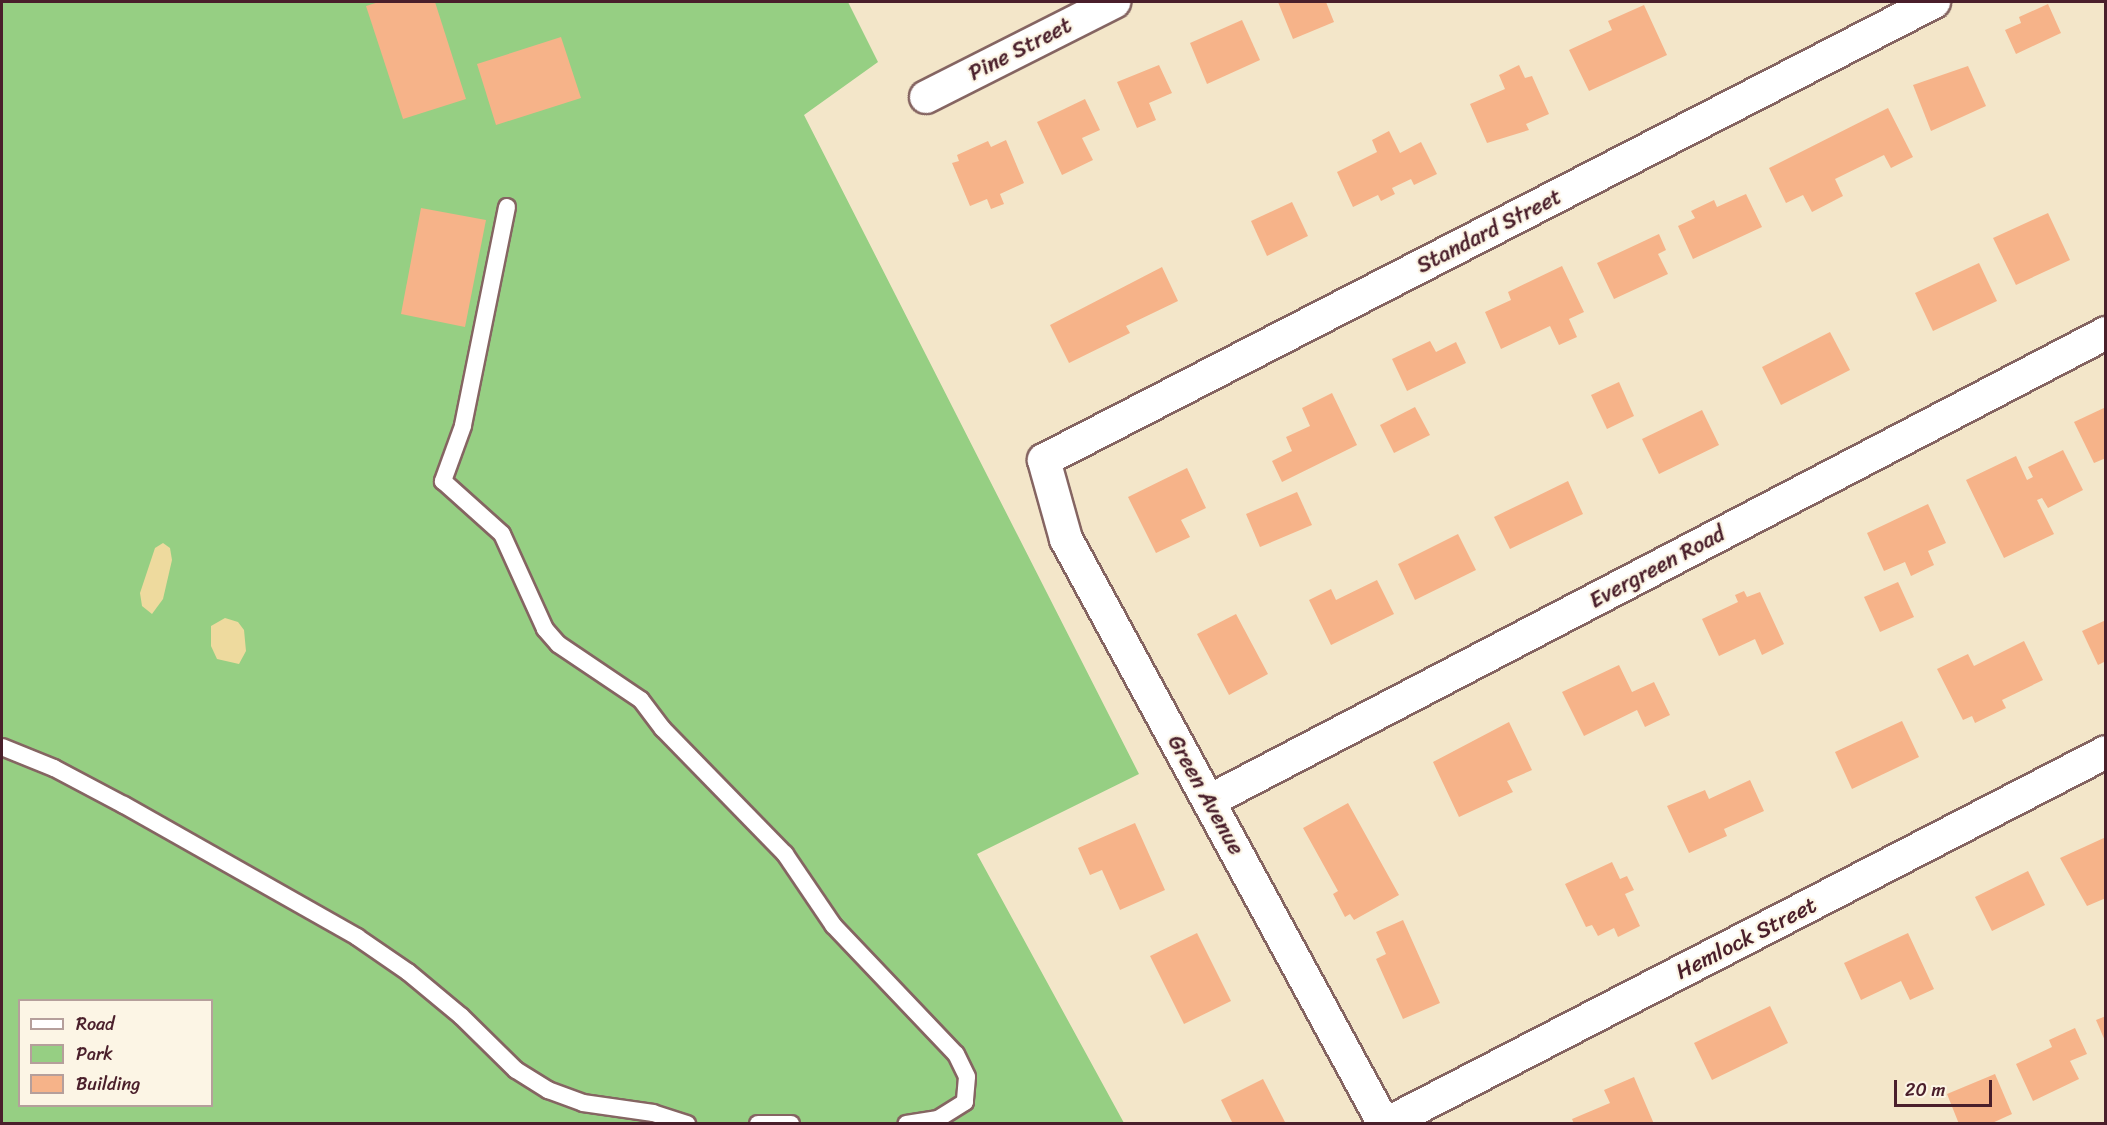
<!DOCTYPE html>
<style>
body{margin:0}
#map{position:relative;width:2107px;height:1125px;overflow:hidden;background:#f3e6c9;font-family:Sriracha,sans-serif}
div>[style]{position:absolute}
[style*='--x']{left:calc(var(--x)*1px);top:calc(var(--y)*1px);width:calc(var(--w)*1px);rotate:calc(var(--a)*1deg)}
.green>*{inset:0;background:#96cf83}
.sand>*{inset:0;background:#eeda9e}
.building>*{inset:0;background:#f6b389}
.roads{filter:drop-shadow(2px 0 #856562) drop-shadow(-2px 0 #856562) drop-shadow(0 2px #856562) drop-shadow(0 -2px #856562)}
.lane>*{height:16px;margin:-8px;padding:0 8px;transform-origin:8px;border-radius:8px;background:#fff}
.street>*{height:32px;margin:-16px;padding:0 16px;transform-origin:16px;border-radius:16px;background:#fff}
span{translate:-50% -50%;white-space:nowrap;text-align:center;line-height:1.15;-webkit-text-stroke:4.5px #fcf5e5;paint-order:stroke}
.street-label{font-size:22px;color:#4a1f2b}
.frame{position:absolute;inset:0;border:3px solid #4a1f2b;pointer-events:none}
.legend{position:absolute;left:18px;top:999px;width:195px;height:108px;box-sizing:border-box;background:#fcf5e5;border:2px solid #b59f9b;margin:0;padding:8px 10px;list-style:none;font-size:18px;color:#4a1f2b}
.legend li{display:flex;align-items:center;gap:12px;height:30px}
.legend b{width:30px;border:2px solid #b59f9b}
.scale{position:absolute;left:1894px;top:1080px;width:98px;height:27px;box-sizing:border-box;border:3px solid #4a1f2b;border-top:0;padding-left:8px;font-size:18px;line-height:21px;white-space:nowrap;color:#4a1f2b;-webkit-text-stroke:4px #fcf5e5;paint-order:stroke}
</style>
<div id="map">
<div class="green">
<i style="clip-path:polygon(evenodd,2px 2px,848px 2px,878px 62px,804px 115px,1139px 774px,977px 854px,1124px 1123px,2px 1124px,2px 2px,20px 1000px,212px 1000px,212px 1106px,20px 1106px,20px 1000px)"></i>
</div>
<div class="sand">
<i style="clip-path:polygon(163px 543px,170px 548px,172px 560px,163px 599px,152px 614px,142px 606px,140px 593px,155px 548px)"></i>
<i style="clip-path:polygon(225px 618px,238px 622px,244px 630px,246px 651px,239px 664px,217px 659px,211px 646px,211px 626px)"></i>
</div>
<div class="building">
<i style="clip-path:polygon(379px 2px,435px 2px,466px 99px,403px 119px,366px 6px)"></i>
<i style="clip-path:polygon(1278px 2px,1326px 2px,1334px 22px,1293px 39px)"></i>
<i style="clip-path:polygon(2048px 4px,2061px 33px,2016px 54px,2005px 30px,2021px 23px,2019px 17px)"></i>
<i style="clip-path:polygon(1644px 5px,1667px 55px,1589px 91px,1569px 50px,1612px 30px,1608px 21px)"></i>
<i style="clip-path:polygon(1242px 20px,1260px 60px,1207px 84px,1190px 43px)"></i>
<i style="clip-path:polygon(561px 37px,581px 98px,496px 125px,477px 64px)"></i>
<i style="clip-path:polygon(1159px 65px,1172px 93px,1149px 103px,1156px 120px,1137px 128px,1117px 82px)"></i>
<i style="clip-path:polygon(1519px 65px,1525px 78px,1532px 76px,1549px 114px,1526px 124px,1529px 130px,1487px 143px,1470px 104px,1505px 89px,1499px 75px)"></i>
<i style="clip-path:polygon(1968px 66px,1986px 106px,1931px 131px,1913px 85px)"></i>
<i style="clip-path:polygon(1085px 99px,1100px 130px,1082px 138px,1093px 160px,1062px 175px,1037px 122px)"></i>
<i style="clip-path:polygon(1888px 108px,1913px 157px,1891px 168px,1884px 155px,1835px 179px,1843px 196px,1812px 212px,1803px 195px,1786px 203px,1769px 168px)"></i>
<i style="clip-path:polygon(1389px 131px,1400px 153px,1421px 142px,1437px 174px,1414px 185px,1411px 179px,1392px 188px,1395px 194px,1381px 201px,1378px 195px,1353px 207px,1337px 172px,1377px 152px,1372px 140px)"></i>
<i style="clip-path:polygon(1006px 140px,1024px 183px,1000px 194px,1004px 204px,991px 209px,987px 199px,970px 206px,952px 163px,959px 161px,957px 155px,988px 141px,991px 147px)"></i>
<i style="clip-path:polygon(1746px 194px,1762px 227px,1693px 259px,1678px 226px,1695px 218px,1691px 211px,1714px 200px,1717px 207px)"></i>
<i style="clip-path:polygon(1292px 202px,1308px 236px,1267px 256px,1251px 221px)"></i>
<i style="clip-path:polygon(421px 208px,486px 220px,465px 327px,401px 314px)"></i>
<i style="clip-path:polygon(2048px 213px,2070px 260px,2016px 285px,1993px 238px)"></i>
<i style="clip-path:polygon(1659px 234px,1666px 250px,1658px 254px,1668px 274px,1614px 299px,1597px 263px)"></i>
<i style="clip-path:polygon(1979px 263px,1997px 301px,1933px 331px,1915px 293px)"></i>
<i style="clip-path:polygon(1562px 266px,1584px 312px,1569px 319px,1577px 337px,1559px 345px,1550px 326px,1501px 349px,1485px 312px,1511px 300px,1508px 292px)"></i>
<i style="clip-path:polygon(1162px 267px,1178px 301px,1126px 326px,1130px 333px,1069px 363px,1050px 325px)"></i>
<i style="clip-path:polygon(1830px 332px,1850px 370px,1781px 405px,1762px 367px)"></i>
<i style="clip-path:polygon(1430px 341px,1436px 352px,1456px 342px,1466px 363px,1407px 391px,1392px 359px)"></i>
<i style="clip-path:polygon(1619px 382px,1634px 416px,1607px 429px,1591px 395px)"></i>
<i style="clip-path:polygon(1332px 393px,1357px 445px,1282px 482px,1272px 461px,1292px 451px,1286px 437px,1310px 426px,1302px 408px)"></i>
<i style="clip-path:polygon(1415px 407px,1430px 435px,1394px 453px,1380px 425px)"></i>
<i style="clip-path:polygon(2106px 407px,2106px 458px,2094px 463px,2074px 422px)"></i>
<i style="clip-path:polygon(1702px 410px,1719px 445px,1659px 474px,1642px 439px)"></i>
<i style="clip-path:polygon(2063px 450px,2083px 490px,2048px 508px,2042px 498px,2037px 500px,2054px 534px,2004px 558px,1966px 480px,2016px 456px,2027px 480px,2033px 477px,2028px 467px)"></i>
<i style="clip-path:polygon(1187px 468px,1206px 508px,1181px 520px,1190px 537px,1156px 553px,1128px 497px)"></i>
<i style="clip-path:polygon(1568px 481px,1583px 514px,1510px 549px,1494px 517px)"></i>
<i style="clip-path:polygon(1297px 492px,1312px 525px,1260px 547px,1246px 514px)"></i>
<i style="clip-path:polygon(1928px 504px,1946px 543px,1928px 551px,1934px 565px,1911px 576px,1905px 562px,1884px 571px,1867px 533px)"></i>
<i style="clip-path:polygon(1458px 534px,1476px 570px,1415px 600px,1398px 564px)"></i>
<i style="clip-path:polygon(1377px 580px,1394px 614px,1331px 645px,1309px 600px,1331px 589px,1336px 600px)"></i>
<i style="clip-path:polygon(1898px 582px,1914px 617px,1880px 632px,1864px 597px)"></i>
<i style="clip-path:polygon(1744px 591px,1747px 597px,1760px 592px,1784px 644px,1762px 655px,1755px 639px,1719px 656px,1702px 619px,1738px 602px,1735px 595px)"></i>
<i style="clip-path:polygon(1236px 614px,1268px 674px,1229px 695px,1197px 634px)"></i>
<i style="clip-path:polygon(2106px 620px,2106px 661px,2098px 665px,2082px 631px)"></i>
<i style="clip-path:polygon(2024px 641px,2043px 680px,2002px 700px,2006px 708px,1975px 723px,1972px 716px,1963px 720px,1937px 669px,1968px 654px,1974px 666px)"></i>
<i style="clip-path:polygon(1619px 665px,1632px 692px,1654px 682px,1670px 715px,1645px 727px,1637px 710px,1584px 736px,1562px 692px)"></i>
<i style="clip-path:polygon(1902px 721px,1919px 757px,1852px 789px,1835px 752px)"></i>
<i style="clip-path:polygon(1509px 722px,1532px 770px,1507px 781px,1513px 792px,1459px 817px,1433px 762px)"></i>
<i style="clip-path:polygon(1750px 780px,1764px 811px,1724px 829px,1727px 836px,1689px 853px,1667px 806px,1705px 790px,1709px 799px)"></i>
<i style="clip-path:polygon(1348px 803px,1399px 895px,1354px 920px,1350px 914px,1345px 917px,1333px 894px,1338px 891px,1303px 828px)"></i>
<i style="clip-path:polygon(1135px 823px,1165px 890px,1120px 910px,1102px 870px,1090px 875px,1078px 848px)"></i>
<i style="clip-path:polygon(2106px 837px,2106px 898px,2087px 906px,2060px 858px)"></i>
<i style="clip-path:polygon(1612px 862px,1620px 879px,1627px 876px,1634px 890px,1625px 894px,1640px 926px,1618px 937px,1614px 928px,1598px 936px,1592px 925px,1586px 927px,1565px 884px)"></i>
<i style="clip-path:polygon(2028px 871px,2045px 905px,1992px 931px,1975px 897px)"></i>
<i style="clip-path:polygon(1403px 920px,1440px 1003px,1403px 1019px,1376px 959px,1386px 954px,1376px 932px)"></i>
<i style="clip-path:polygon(1197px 933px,1231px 1001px,1184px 1024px,1150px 956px)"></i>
<i style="clip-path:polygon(1908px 933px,1934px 989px,1910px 1000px,1901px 981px,1861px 1000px,1844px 963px)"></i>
<i style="clip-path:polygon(1770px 1006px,1788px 1043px,1712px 1080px,1694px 1043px)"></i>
<i style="clip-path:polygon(2106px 1016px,2106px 1043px,2096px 1020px)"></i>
<i style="clip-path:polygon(2075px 1028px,2087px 1054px,2070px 1061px,2079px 1079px,2033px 1101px,2016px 1064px,2052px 1047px,2049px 1040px)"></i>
<i style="clip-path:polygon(1995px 1074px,2012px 1114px,1990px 1124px,1959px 1124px,1947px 1094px)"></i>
<i style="clip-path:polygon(1634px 1077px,1654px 1124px,1574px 1124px,1572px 1119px,1610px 1103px,1604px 1090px)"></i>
<i style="clip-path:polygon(1263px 1079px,1286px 1124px,1233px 1124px,1221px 1100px)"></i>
</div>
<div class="roads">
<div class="lane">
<i style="--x:507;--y:207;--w:223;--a:101.4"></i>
<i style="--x:463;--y:426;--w:59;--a:110"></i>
<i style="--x:443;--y:481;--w:79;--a:41.9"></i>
<i style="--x:502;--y:534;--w:104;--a:65.6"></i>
<i style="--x:545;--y:629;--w:20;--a:49"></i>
<i style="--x:558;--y:644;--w:100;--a:34"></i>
<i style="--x:641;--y:700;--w:36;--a:53"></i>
<i style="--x:663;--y:729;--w:175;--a:45.7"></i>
<i style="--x:785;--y:854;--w:86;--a:55.9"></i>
<i style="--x:833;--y:925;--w:178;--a:46.4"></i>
<i style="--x:956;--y:1054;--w:25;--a:64"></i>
<i style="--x:967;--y:1077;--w:25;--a:95"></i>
<i style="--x:965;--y:1102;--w:32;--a:148"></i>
<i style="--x:938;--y:1119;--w:32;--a:171"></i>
<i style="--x:2;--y:747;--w:56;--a:22"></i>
<i style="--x:54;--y:768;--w:79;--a:27.9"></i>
<i style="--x:124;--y:805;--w:268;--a:29.5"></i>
<i style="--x:357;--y:937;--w:62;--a:34.5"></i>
<i style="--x:408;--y:972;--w:69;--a:39.7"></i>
<i style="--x:461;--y:1016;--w:77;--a:44.5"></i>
<i style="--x:516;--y:1070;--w:38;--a:32"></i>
<i style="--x:548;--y:1090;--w:37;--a:20"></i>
<i style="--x:583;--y:1103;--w:71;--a:8.1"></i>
<i style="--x:653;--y:1113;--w:36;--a:18"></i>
<i style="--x:758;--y:1124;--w:33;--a:0"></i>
</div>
<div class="street">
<i style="--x:926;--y:97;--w:211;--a:-26.8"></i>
<i style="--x:1209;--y:801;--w:1012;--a:-27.55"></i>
<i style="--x:1384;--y:1124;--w:666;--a:-118.53"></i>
<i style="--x:1066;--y:539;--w:82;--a:-105.6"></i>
<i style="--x:1044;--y:460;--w:1001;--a:-27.23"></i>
<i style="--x:1386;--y:1124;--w:810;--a:-27.32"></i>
</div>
</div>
<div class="street-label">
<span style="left:1020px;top:49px;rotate:-27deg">Pine Street</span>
<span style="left:1489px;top:231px;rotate:-27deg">Standard Street</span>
<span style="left:1657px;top:567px;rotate:-28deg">Evergreen Road</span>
<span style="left:1206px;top:795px;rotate:61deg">Green Avenue</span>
<span style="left:1746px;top:938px;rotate:-27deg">Hemlock Street</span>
</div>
<div class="frame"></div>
<ul class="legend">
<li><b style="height:8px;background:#fff"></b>Road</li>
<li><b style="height:16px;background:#96cf83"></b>Park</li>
<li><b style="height:16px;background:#f6b389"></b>Building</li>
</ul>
<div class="scale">20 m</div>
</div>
